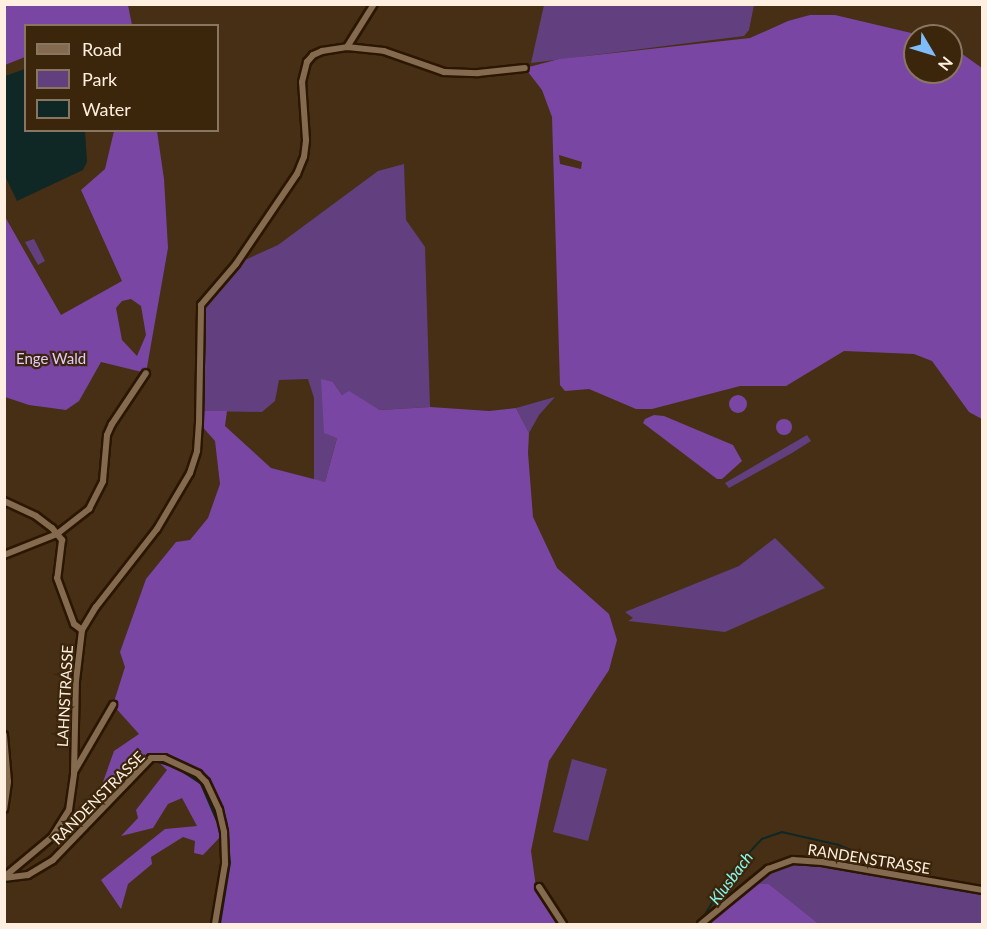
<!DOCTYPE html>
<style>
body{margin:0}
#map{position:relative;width:987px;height:929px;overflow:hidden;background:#462f15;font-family:Lato,sans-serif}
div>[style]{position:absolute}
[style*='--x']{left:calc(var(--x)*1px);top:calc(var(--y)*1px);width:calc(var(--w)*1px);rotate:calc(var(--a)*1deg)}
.green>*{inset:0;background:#623f7f}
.forest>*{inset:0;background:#7a46a3}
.round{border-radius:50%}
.water>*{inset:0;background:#0f2725}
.stream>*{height:1.5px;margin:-0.75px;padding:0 0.75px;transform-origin:0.75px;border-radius:0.75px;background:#0f2725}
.roads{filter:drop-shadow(2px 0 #2b1600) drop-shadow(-2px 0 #2b1600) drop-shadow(0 2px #2b1600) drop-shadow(0 -2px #2b1600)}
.minor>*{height:6px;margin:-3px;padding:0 3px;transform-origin:3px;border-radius:3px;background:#846a4f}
span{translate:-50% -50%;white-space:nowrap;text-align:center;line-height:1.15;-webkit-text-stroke:4.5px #3b250b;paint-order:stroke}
.park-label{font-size:15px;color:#e3cafc}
.street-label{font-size:15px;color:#feefe0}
.water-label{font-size:16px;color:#85f9ef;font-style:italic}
.frame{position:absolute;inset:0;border:6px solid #feefe0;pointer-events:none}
.legend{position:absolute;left:24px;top:24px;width:195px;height:108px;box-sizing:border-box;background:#3b250b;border:2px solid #897660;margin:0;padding:8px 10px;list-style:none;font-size:18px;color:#feefe0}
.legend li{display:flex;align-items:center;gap:12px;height:30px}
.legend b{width:30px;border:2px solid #897660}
.north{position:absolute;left:903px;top:24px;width:60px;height:60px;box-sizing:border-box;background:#3b250b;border:2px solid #897660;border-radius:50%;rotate:128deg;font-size:16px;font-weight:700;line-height:24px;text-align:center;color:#feefe0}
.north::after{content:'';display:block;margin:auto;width:21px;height:27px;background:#7ebdf9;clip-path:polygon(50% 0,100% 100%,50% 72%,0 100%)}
</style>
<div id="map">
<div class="green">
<i style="clip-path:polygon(544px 5px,544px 4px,754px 5px,749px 30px,744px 36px,531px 63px)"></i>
<i style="clip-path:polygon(404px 164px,406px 220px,425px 247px,430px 407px,380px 410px,349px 392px,342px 395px,333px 382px,337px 438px,325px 482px,314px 480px,314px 398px,308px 379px,279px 380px,275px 401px,262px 412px,199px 411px,201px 305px,236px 264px,278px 245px,378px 171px)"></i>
<i style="clip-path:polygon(34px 239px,45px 261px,38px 265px,25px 242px)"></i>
<i style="clip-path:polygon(555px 397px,539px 415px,529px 433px,516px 408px)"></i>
<i style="clip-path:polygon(807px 435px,811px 441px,792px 453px,729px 488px,725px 483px)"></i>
<i style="clip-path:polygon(775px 538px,825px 588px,725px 632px,628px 621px,633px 618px,625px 612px,739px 566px)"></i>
<i style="clip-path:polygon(572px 759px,607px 769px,588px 841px,553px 832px)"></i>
<i style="clip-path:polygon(808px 861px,982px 891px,982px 924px,819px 924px,769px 884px,752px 884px,770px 870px,786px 862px)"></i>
</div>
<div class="forest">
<i style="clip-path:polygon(5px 4px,128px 5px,132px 25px,26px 26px,25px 57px,5px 65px)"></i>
<i style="clip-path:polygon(evenodd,810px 15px,835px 15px,924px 36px,915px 36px,915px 72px,951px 72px,951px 46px,982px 68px,982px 419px,969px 412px,932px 361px,914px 354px,844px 351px,786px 386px,740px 386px,652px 409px,636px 409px,589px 389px,565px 391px,560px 385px,552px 117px,542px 90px,525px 68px,559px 59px,750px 38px,788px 21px,810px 15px,559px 155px,582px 162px,581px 169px,560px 164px,559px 155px)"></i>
<i style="clip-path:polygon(evenodd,114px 131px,157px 131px,164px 179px,168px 248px,146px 373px,101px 362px,79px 401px,66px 410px,29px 405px,5px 397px,4px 215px,61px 315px,122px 281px,81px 190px,105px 169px,114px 131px,131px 299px,141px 306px,146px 335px,137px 356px,122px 340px,116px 308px,122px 301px,131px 299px)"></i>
<i style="clip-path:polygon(321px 379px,333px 382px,342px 395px,349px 391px,380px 410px,430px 407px,489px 411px,516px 408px,529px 433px,528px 453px,533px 517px,557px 568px,609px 614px,617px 640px,609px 670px,549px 761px,531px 851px,536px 887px,554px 917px,563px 924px,215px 924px,221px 896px,224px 833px,203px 855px,194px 853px,195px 841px,183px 837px,151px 857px,152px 864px,128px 884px,121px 909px,101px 880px,165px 829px,197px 826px,182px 798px,168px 804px,153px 828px,121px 836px,138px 818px,136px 810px,167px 770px,150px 754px,128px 767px,110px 786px,103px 782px,114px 751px,139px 734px,113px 705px,125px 667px,120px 652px,146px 579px,176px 542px,190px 540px,208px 518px,220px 484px,215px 441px,199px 423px,199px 411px,227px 411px,225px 426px,271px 468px,325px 482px,337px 438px,324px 433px)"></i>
<i class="round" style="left:729px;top:395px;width:18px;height:18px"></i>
<i style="clip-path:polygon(654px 415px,664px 416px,733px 445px,742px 461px,722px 479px,717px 479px,643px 423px,645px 419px)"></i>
<i class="round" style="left:776px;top:419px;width:16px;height:16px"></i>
<i style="clip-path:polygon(752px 884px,769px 884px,819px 924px,704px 924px)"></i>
</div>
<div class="water">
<i style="clip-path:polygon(25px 69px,26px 130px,85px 131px,87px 162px,83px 170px,17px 201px,5px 176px,5px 76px)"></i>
</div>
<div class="stream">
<i style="--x:154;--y:761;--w:23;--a:15"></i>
<i style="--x:176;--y:767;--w:30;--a:33"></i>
<i style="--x:201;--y:783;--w:40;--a:66.6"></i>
<i style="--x:701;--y:921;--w:60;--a:-57.9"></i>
<i style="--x:733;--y:870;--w:42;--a:-46.9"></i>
<i style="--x:762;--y:839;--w:21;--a:-19"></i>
<i style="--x:782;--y:832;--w:58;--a:12.8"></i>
<i style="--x:839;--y:845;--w:15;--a:23"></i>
<i style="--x:853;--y:851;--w:20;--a:9"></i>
<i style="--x:220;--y:924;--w:62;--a:-80.7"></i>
<i style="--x:230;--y:863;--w:43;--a:-95.3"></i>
</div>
<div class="roads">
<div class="minor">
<i style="--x:347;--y:47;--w:51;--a:-57.9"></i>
<i style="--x:4;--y:501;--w:35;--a:25"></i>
<i style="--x:36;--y:516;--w:20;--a:37"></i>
<i style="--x:52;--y:528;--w:16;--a:50"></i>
<i style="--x:62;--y:540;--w:38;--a:97"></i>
<i style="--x:57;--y:578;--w:49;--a:69.7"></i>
<i style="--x:74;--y:624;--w:10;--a:37"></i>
<i style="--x:4;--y:555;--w:57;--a:-21.6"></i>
<i style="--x:57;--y:534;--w:41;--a:-38"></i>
<i style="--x:89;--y:509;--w:31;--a:-63"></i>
<i style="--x:103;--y:481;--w:46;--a:-85"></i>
<i style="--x:107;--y:435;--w:12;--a:-66"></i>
<i style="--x:112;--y:424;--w:61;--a:-56.3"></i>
<i style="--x:4;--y:735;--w:47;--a:85.1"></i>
<i style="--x:8;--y:782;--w:27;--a:98"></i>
<i style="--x:74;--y:772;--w:78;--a:-59.8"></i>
<i style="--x:4;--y:877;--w:62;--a:-39.8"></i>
<i style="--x:52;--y:837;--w:32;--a:-58"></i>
<i style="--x:69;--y:810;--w:37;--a:-82"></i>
<i style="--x:74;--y:773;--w:92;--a:-88.8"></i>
<i style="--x:76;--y:681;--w:51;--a:-83.3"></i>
<i style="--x:82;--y:630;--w:27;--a:-59"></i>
<i style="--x:96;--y:607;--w:99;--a:-52"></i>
<i style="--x:157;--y:529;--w:65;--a:-59.5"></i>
<i style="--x:190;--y:473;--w:23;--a:-72"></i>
<i style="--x:197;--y:451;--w:28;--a:-86"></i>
<i style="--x:199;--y:423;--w:118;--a:-89"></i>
<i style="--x:201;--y:305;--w:54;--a:-49.5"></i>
<i style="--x:236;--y:264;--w:109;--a:-55.9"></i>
<i style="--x:297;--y:174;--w:18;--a:-68"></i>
<i style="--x:304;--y:157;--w:17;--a:-83"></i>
<i style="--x:306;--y:140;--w:58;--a:-93.9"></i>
<i style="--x:302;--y:82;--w:21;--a:-76"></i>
<i style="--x:307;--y:62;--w:9;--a:-49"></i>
<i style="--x:313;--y:55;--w:10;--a:-24"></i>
<i style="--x:322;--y:51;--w:25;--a:-9"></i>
<i style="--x:347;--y:47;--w:37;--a:6"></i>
<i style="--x:384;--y:51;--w:64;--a:19.3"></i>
<i style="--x:444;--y:72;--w:34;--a:2"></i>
<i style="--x:478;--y:73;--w:47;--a:-6.1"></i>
<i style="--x:4;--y:878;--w:24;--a:-7"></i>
<i style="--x:28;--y:875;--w:29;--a:-31"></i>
<i style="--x:53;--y:860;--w:141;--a:-46.1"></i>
<i style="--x:151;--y:758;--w:13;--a:0"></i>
<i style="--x:164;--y:758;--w:38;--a:25"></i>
<i style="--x:198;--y:774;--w:11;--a:45"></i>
<i style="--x:206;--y:782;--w:31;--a:65"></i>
<i style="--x:219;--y:810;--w:23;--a:77"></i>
<i style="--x:224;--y:832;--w:32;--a:88"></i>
<i style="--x:225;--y:864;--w:61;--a:99.5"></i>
<i style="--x:539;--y:887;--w:44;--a:57"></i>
<i style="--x:701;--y:924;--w:87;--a:-39.4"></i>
<i style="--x:768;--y:869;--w:27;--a:-20"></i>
<i style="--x:793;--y:860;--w:29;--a:4"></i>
<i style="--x:822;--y:862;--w:162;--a:9.9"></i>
</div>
</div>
<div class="park-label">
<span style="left:51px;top:359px">Enge Wald</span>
</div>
<div class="street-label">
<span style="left:65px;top:696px;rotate:-87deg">LAHNSTRASSE</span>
<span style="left:98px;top:798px;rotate:-45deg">RANDENSTRASSE</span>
<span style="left:869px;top:859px;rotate:9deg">RANDENSTRASSE</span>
</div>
<div class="water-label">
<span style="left:731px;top:878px;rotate:-53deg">Klusbach</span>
</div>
<div class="frame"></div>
<ul class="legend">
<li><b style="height:8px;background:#846a4f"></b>Road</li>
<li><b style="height:16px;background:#623f7f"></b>Park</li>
<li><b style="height:16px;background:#0f2725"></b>Water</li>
</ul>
<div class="north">N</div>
</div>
